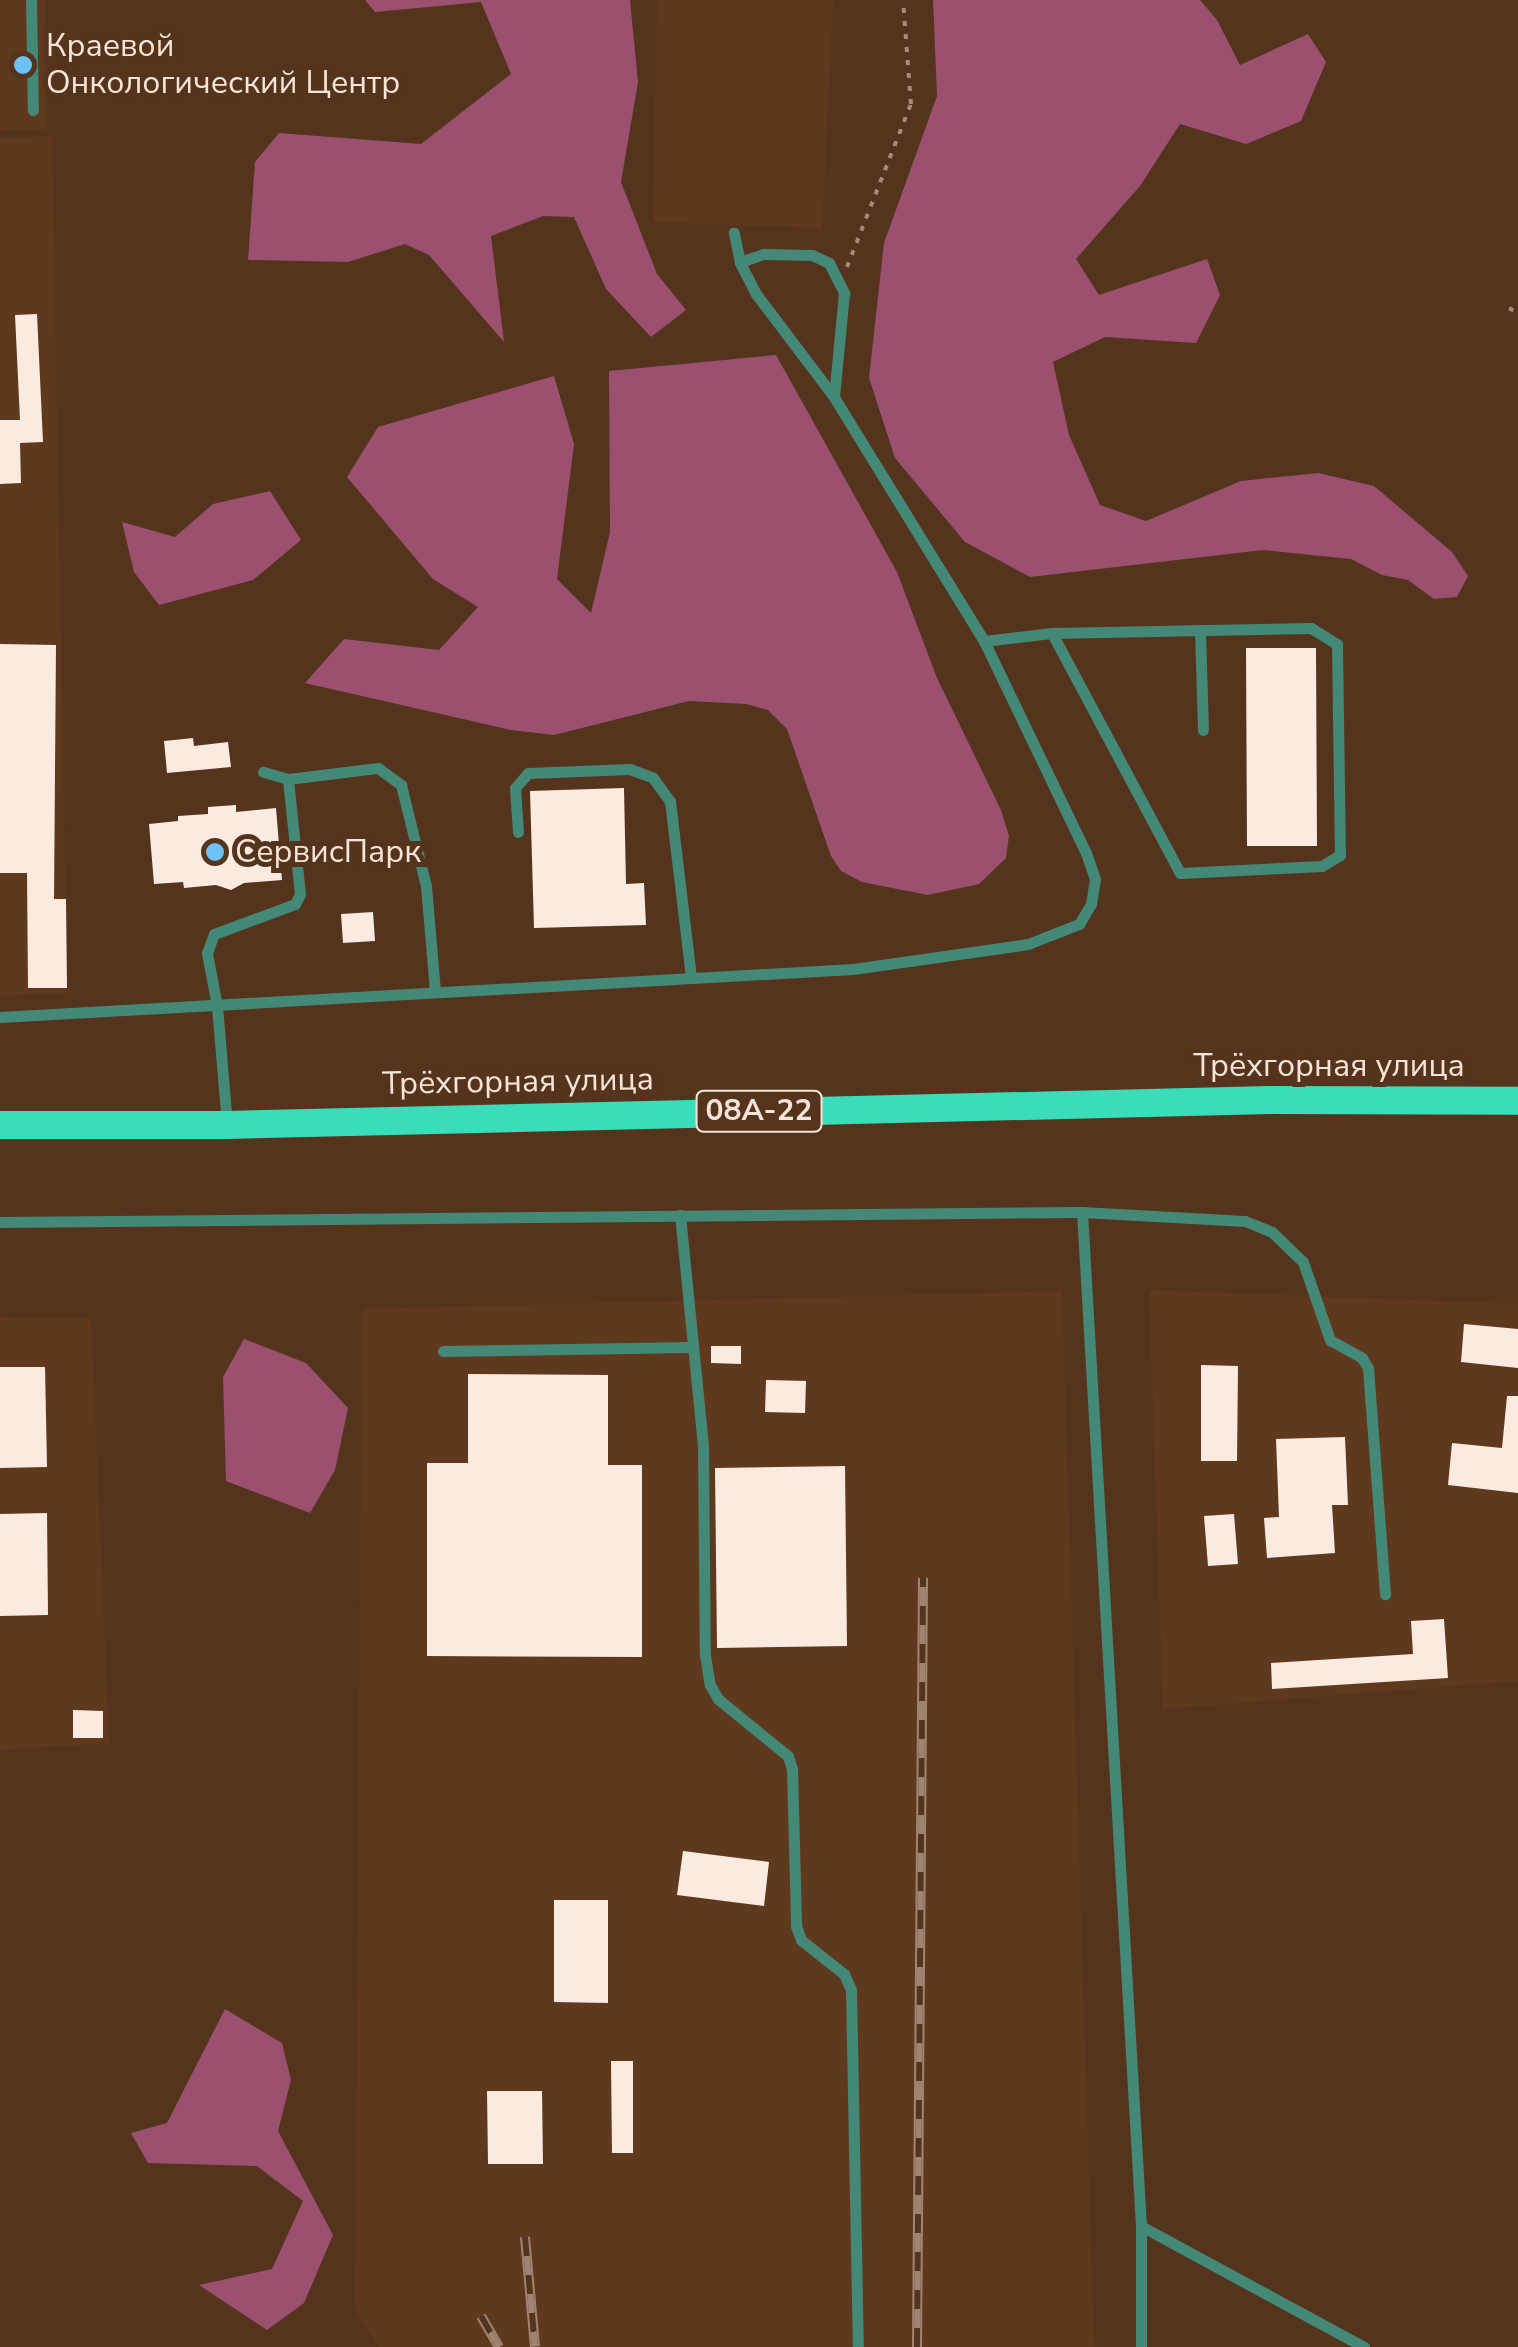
<!DOCTYPE html>
<meta charset="utf-8">
<style>
body{margin:0}
#map{position:relative;width:1518px;height:2347px;overflow:hidden;background:#54341d;font-family:"Nunito Sans",sans-serif}
div>[style]{position:absolute}
[style*='--x']{left:calc(var(--x)*1px);top:calc(var(--y)*1px);width:calc(var(--w)*1px);rotate:calc(var(--a)*1deg)}
.built>*{inset:0;background:#5f391d}
.forest>*{inset:0;background:#9a506e}
.building>*{inset:0;background:#fbeadf}
.path>*{height:4px;margin-top:-2px;transform-origin:0;background:repeating-linear-gradient(90deg,#a68b79 0 5px,transparent 0 13px)}
.service>*{height:11px;margin:-5.5px;padding:0 5.5px;transform-origin:5.5px;border-radius:5.5px;background:#487}
.trunk>*{height:28px;margin:-14px;padding:0 14px;transform-origin:14px;border-radius:14px;background:#3bdcba}
.rail>*{height:10px;margin-top:-5px;transform-origin:0;background:repeating-linear-gradient(90deg,#54341d 0 19px,#9f8472 0 38px);box-sizing:border-box;border-block:2px solid #9f8472}
.dots>*{width:28px;height:28px;translate:-50% -50%;box-sizing:border-box;border:5px solid #54341d;border-radius:50%}
span{translate:-50% -50%;white-space:nowrap;text-align:center;line-height:1.15;-webkit-text-stroke:10px #54341d;paint-order:stroke}
.shield-label span{padding:2px 8px;background:#54341d;border:2px solid;border-radius:8px;-webkit-text-stroke-width:0}
.shield-label{font-size:30px;color:#f9e4d7;font-weight:700}
.poi-label{font-size:32px;color:#f9e4d7}
.left{translate:0 -50%;text-align:left}
.street-label{font-size:32px;color:#f9e4d7}
</style>
<div id="map">
<div class="built">
<i style="clip-path:polygon(0 0,45px 0,47px 129px,0 131px)"></i>
<i style="clip-path:polygon(657px 0,833px 0,822px 228px,653px 222px)"></i>
<i style="clip-path:polygon(52px 136px,67px 993px,0 996px,0 138px)"></i>
<i style="clip-path:polygon(1149px 1290px,1518px 1304px,1518px 1681px,1163px 1709px)"></i>
<i style="clip-path:polygon(1062px 1291px,1094px 2347px,379px 2347px,355px 2309px,362px 1309px)"></i>
<i style="clip-path:polygon(0 1317px,91px 1319px,109px 1743px,0 1750px)"></i>
</div>
<div class="forest">
<i style="clip-path:polygon(365px 0,630px 0,638px 82px,621px 182px,657px 274px,686px 310px,651px 337px,606px 289px,574px 217px,543px 216px,491px 236px,504px 342px,429px 255px,405px 244px,348px 262px,248px 260px,255px 162px,279px 133px,421px 144px,511px 74px,481px 2px,375px 12px)"></i>
<i style="clip-path:polygon(933px 0,1200px 0,1217px 20px,1240px 65px,1308px 34px,1326px 62px,1301px 121px,1246px 144px,1180px 124px,1140px 186px,1076px 259px,1099px 295px,1207px 259px,1220px 295px,1196px 343px,1105px 337px,1053px 362px,1069px 435px,1100px 505px,1146px 521px,1241px 481px,1318px 473px,1374px 486px,1452px 552px,1468px 576px,1457px 597px,1434px 599px,1408px 580px,1382px 575px,1351px 559px,1263px 550px,1030px 577px,965px 542px,895px 458px,869px 378px,884px 243px,937px 96px)"></i>
<i style="clip-path:polygon(776px 355px,897px 572px,937px 678px,1001px 810px,1009px 836px,1006px 858px,979px 884px,928px 895px,862px 882px,841px 871px,831px 856px,787px 729px,768px 710px,746px 704px,689px 701px,554px 735px,511px 730px,305px 683px,344px 639px,439px 650px,478px 607px,433px 579px,347px 477px,378px 427px,554px 376px,574px 444px,557px 579px,591px 613px,610px 532px,609px 371px)"></i>
<i style="clip-path:polygon(270px 491px,301px 540px,253px 580px,159px 605px,134px 572px,122px 522px,175px 537px,213px 504px)"></i>
<i style="clip-path:polygon(244px 1339px,306px 1363px,348px 1408px,335px 1470px,310px 1513px,226px 1481px,223px 1377px)"></i>
<i style="clip-path:polygon(225px 2009px,282px 2043px,291px 2080px,278px 2131px,333px 2235px,304px 2303px,267px 2330px,199px 2285px,272px 2269px,303px 2201px,257px 2166px,148px 2163px,131px 2133px,167px 2123px)"></i>
</div>
<div class="building">
<i style="clip-path:polygon(37px 314px,43px 442px,20px 443px,21px 483px,0 484px,0 420px,20px 420px,15px 315px)"></i>
<i style="clip-path:polygon(0 644px,56px 645px,54px 899px,66px 899px,67px 988px,28px 988px,27px 873px,0 873px)"></i>
<i style="clip-path:polygon(1246px 648px,1316px 648px,1317px 846px,1247px 846px)"></i>
<i style="clip-path:polygon(193px 738px,194px 746px,228px 742px,231px 767px,167px 773px,164px 741px)"></i>
<i style="clip-path:polygon(624px 788px,626px 884px,644px 883px,646px 925px,534px 928px,530px 791px)"></i>
<i style="clip-path:polygon(236px 805px,236px 812px,276px 808px,282px 880px,244px 883px,231px 890px,216px 885px,184px 888px,183px 882px,154px 884px,149px 824px,178px 821px,178px 816px,208px 814px,208px 807px)"></i>
<i style="clip-path:polygon(373px 912px,375px 941px,343px 943px,341px 914px)"></i>
<i style="clip-path:polygon(1464px 1324px,1518px 1329px,1518px 1368px,1461px 1362px)"></i>
<i style="clip-path:polygon(711px 1346px,741px 1346px,741px 1364px,711px 1363px)"></i>
<i style="clip-path:polygon(1201px 1365px,1238px 1366px,1237px 1461px,1201px 1461px)"></i>
<i style="clip-path:polygon(0 1367px,45px 1367px,47px 1467px,0 1468px)"></i>
<i style="clip-path:polygon(468px 1374px,608px 1375px,608px 1465px,642px 1465px,642px 1657px,427px 1656px,427px 1463px,468px 1463px)"></i>
<i style="clip-path:polygon(766px 1380px,806px 1381px,805px 1413px,765px 1412px)"></i>
<i style="clip-path:polygon(1507px 1396px,1518px 1396px,1518px 1493px,1448px 1485px,1452px 1443px,1502px 1448px)"></i>
<i style="clip-path:polygon(1345px 1437px,1348px 1505px,1332px 1505px,1335px 1553px,1267px 1558px,1264px 1518px,1279px 1517px,1276px 1439px)"></i>
<i style="clip-path:polygon(845px 1466px,847px 1646px,717px 1648px,715px 1468px)"></i>
<i style="clip-path:polygon(47px 1513px,48px 1615px,0 1616px,0 1514px)"></i>
<i style="clip-path:polygon(1234px 1514px,1238px 1564px,1208px 1566px,1204px 1516px)"></i>
<i style="clip-path:polygon(1444px 1619px,1448px 1678px,1272px 1689px,1271px 1663px,1413px 1654px,1411px 1621px)"></i>
<i style="clip-path:polygon(73px 1710px,103px 1711px,103px 1738px,73px 1738px)"></i>
<i style="clip-path:polygon(683px 1851px,769px 1862px,764px 1906px,677px 1895px)"></i>
<i style="clip-path:polygon(554px 1900px,608px 1900px,608px 2003px,554px 2002px)"></i>
<i style="clip-path:polygon(611px 2061px,633px 2061px,633px 2153px,612px 2153px)"></i>
<i style="clip-path:polygon(487px 2091px,542px 2091px,543px 2164px,488px 2164px)"></i>
</div>
<div class="path">
<i style="--x:847;--y:267;--w:175;--a:-68.6"></i>
<i style="--x:911;--y:104;--w:104;--a:-94.4"></i>
<i style="--x:1509;--y:308;--w:10;--a:29"></i>
</div>
<div class="service">
<i style="--x:31;--y:0;--w:110;--a:89"></i>
<i style="--x:740;--y:262;--w:24;--a:-19"></i>
<i style="--x:763;--y:254;--w:49;--a:1.2"></i>
<i style="--x:812;--y:255;--w:19;--a:25"></i>
<i style="--x:829;--y:263;--w:34;--a:63"></i>
<i style="--x:844;--y:293;--w:104;--a:95.5"></i>
<i style="--x:1200;--y:630;--w:100;--a:88.3"></i>
<i style="--x:984;--y:641;--w:68;--a:-6.7"></i>
<i style="--x:1052;--y:633;--w:259;--a:-1.1"></i>
<i style="--x:1311;--y:628;--w:31;--a:32"></i>
<i style="--x:1337;--y:644;--w:211;--a:89.2"></i>
<i style="--x:1340;--y:855;--w:21;--a:149"></i>
<i style="--x:1322;--y:866;--w:142;--a:177.2"></i>
<i style="--x:1180;--y:873;--w:272;--a:-118.1"></i>
<i style="--x:288;--y:779;--w:91;--a:-7"></i>
<i style="--x:378;--y:768;--w:29;--a:36"></i>
<i style="--x:401;--y:785;--w:104;--a:76.1"></i>
<i style="--x:426;--y:886;--w:106;--a:85.1"></i>
<i style="--x:518;--y:832;--w:44;--a:-93.9"></i>
<i style="--x:515;--y:788;--w:20;--a:-49"></i>
<i style="--x:528;--y:773;--w:102;--a:-2.2"></i>
<i style="--x:630;--y:769;--w:25;--a:21"></i>
<i style="--x:653;--y:778;--w:29;--a:54"></i>
<i style="--x:670;--y:801;--w:176;--a:83.2"></i>
<i style="--x:0;--y:1017;--w:854;--a:-3.22"></i>
<i style="--x:853;--y:969;--w:177;--a:-8.1"></i>
<i style="--x:1028;--y:944;--w:55;--a:-21.4"></i>
<i style="--x:1079;--y:924;--w:23;--a:-59"></i>
<i style="--x:1091;--y:904;--w:25;--a:-81"></i>
<i style="--x:1095;--y:879;--w:28;--a:-109"></i>
<i style="--x:1086;--y:853;--w:235;--a:-115.7"></i>
<i style="--x:984;--y:641;--w:286;--a:-121.6"></i>
<i style="--x:834;--y:397;--w:129;--a:-127.1"></i>
<i style="--x:756;--y:294;--w:36;--a:-117"></i>
<i style="--x:740;--y:262;--w:30;--a:-102"></i>
<i style="--x:227;--y:1125;--w:119;--a:-94.8"></i>
<i style="--x:217;--y:1006;--w:54;--a:-100.7"></i>
<i style="--x:207;--y:953;--w:20;--a:-70"></i>
<i style="--x:214;--y:934;--w:86;--a:-20.3"></i>
<i style="--x:295;--y:904;--w:11;--a:-63"></i>
<i style="--x:300;--y:894;--w:116;--a:-96"></i>
<i style="--x:288;--y:779;--w:26;--a:-164"></i>
<i style="--x:1082;--y:1212;--w:1016;--a:86.67"></i>
<i style="--x:1141;--y:2226;--w:254;--a:28.5"></i>
<i style="--x:680;--y:1215;--w:231;--a:84.3"></i>
<i style="--x:703;--y:1445;--w:210;--a:89.5"></i>
<i style="--x:705;--y:1655;--w:30;--a:81"></i>
<i style="--x:710;--y:1685;--w:16;--a:60"></i>
<i style="--x:718;--y:1699;--w:90;--a:39.2"></i>
<i style="--x:788;--y:1756;--w:14;--a:73"></i>
<i style="--x:792;--y:1769;--w:157;--a:88.5"></i>
<i style="--x:796;--y:1926;--w:15;--a:70"></i>
<i style="--x:801;--y:1940;--w:55;--a:38.3"></i>
<i style="--x:844;--y:1974;--w:17;--a:66"></i>
<i style="--x:851;--y:1990;--w:357;--a:88.9"></i>
<i style="--x:0;--y:1222;--w:1082;--a:-0.53"></i>
<i style="--x:1082;--y:1212;--w:163;--a:3.2"></i>
<i style="--x:1245;--y:1221;--w:29;--a:22"></i>
<i style="--x:1272;--y:1232;--w:43;--a:44.1"></i>
<i style="--x:1303;--y:1262;--w:83;--a:70.9"></i>
<i style="--x:1330;--y:1340;--w:37;--a:29"></i>
<i style="--x:1362;--y:1358;--w:12;--a:59"></i>
<i style="--x:1368;--y:1368;--w:227;--a:85.7"></i>
<i style="--x:443;--y:1351;--w:248;--a:-0.9"></i>
<i style="--x:1141;--y:2347;--w:121;--a:-90"></i>
</div>
<div class="trunk">
<i style="--x:0;--y:1125;--w:227;--a:0"></i>
<i style="--x:227;--y:1125;--w:1043;--a:-1.37"></i>
<i style="--x:1270;--y:1100;--w:248;--a:0.2"></i>
</div>
<div class="rail">
<i style="--x:525;--y:2237;--w:110;--a:84.8"></i>
<i style="--x:481;--y:2316;--w:36;--a:60"></i>
<i style="--x:917;--y:2347;--w:769;--a:-89.55"></i>
</div>
<div class="dots">
<i style="left:23px;top:65px;background:#6dc2f3"></i>
<i style="left:215px;top:852px;background:#6dc2f3"></i>
</div>
<div class="shield-label">
<span style="left:759px;top:1111px">08А-22</span>
</div>
<div class="poi-label">
<span class="left" style="left:46px;top:65px">Краевой<br>Онкологический Центр</span>
<span class="left" style="left:235px;top:852px">СервисПарк</span>
</div>
<div class="street-label">
<span style="left:1329px;top:1066px">Трёхгорная улица</span>
<span style="left:518px;top:1082px;rotate:-1deg">Трёхгорная улица</span>
</div>
</div>
